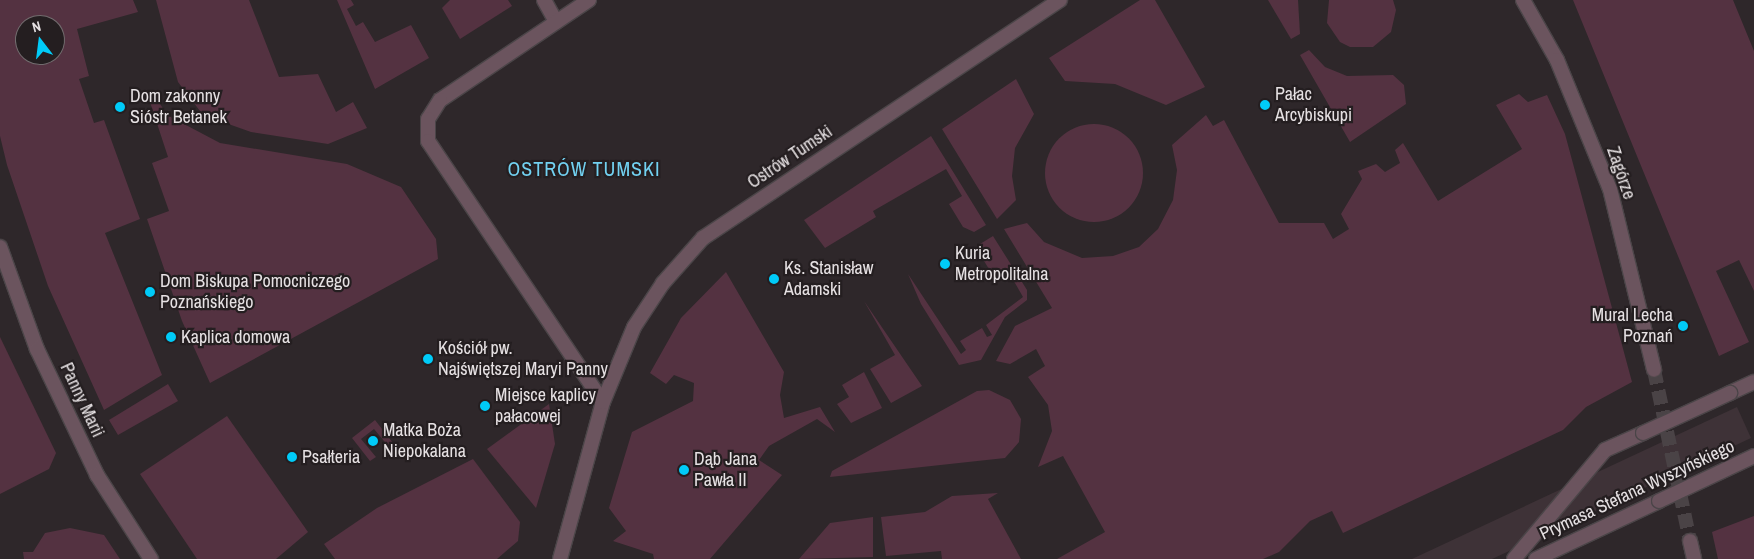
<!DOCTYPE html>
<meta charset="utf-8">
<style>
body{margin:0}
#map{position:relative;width:1754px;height:559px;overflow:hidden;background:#2e272a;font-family:"Archivo Narrow",sans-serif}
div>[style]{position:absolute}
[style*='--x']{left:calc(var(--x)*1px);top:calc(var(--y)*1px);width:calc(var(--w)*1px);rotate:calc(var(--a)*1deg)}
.built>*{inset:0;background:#3e3237}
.green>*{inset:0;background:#543241}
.round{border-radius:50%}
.minor-tunnel>*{height:14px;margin-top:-7px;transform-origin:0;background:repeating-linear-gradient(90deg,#4a4346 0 14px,transparent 0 21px)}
.roads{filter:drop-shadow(1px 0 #4b4548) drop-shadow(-1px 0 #4b4548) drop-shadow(0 1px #4b4548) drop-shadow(0 -1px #4b4548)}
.minor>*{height:14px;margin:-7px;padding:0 7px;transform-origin:7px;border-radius:7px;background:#6b545e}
.tertiary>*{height:14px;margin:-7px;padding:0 7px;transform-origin:7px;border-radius:7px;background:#6b545e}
.bridges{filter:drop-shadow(1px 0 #4b4548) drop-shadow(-1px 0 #4b4548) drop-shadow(0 1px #4b4548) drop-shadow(0 -1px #4b4548)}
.tertiary-bridge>*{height:14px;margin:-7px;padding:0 7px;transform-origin:7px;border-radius:7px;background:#6b545e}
.dots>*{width:14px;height:14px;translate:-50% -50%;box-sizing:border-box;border:2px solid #241e20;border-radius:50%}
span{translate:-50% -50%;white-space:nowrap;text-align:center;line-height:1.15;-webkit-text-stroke:4.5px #241e20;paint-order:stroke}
.poi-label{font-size:18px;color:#e6e1e3}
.left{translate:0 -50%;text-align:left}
.right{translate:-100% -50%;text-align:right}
.street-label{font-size:18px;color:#e6e1e3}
.quarter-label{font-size:20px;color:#72d1f1;letter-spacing:1px}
.north{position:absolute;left:15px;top:15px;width:50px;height:50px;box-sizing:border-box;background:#241e20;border:1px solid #726c6e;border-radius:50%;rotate:345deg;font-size:14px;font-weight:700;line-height:20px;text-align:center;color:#e6e1e3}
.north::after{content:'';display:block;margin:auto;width:18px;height:22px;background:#00cbf8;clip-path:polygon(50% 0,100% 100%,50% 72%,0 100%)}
</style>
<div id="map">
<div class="built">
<i style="clip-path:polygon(1737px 407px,1751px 438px,1640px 490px,1492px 559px,1412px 559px)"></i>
</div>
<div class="green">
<i style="clip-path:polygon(evenodd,0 0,133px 0,138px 12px,77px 29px,89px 76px,79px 79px,94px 123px,104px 120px,140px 219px,105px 233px,162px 375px,104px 410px,48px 286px,7px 165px,0 136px,0 0,25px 25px,55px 25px,55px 55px,25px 55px,25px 25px)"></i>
<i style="clip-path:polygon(156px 0,249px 0,279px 77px,318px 74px,336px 112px,353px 102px,367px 128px,328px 144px,251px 132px,203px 115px,178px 82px)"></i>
<i style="clip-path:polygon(337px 0,351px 0,354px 5px,347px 9px,356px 26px,363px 22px,375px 42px,411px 25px,429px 58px,375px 89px)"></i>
<i style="clip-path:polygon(450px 0,508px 0,512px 6px,460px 39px,442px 8px)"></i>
<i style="clip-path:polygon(1140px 0,1155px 0,1205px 87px,1166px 105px,1115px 84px,1065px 81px,1049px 58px)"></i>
<i style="clip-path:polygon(1268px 0,1298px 0,1300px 34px,1291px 39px)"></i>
<i style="clip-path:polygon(1329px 0,1393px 0,1396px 10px,1391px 32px,1373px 47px,1350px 47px,1340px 42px,1327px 23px)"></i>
<i style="clip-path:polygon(1573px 0,1733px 0,1754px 51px,1754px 291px,1739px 260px,1716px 271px,1749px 342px,1719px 356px)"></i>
<i style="clip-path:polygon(1309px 50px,1325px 67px,1347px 76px,1393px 75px,1404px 85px,1406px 104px,1350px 142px,1300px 55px)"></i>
<i style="clip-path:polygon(1016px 79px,1034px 114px,1015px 148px,1012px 176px,1016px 200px,997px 219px,942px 129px)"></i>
<i style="clip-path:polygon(152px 91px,167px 115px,220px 143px,347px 164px,401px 187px,436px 239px,438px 259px,210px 383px,182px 321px,147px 219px,169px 211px,152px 163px,168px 157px,147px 93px)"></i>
<i style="clip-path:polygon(1519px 94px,1528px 102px,1547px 95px,1565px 134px,1632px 382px,1586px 407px,1563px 430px,1343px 533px,1332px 511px,1310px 521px,1279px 552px,1263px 559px,1057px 559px,1105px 532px,1063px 456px,1038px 467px,1052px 431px,1048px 405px,1028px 377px,1045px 366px,1036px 349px,1010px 364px,996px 361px,1015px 326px,1052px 308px,1004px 229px,1027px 223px,1044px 242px,1082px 258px,1113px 256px,1139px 247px,1158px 229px,1173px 200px,1177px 170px,1172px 145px,1206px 115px,1213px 126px,1224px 120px,1279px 223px,1324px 223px,1333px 239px,1349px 229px,1341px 214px,1362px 179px,1358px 171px,1376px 164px,1385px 172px,1400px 163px,1395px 150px,1403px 143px,1438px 201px,1522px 149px,1496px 105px)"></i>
<i class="round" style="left:1045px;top:124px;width:98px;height:98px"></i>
<i style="clip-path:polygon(931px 136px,986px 225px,974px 232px,963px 227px,949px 204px,962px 196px,946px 169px,873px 211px,876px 217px,825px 248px,804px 220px)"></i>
<i style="clip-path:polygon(993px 236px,1027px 290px,1027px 300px,1005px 317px,981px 360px,959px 365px,921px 304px,908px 274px,961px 354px,966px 350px,960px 341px,982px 328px,987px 337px,992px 335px,986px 325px,1023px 297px,1008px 271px,995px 279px,981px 256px,980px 244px)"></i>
<i style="clip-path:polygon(726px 272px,784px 372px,780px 395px,784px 418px,820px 407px,835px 432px,817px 419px,769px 446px,759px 460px,782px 475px,710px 559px,654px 559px,653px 554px,613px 541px,626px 531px,609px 508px,632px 432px,693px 401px,694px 383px,674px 375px,666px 384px,650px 373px,681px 318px)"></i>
<i style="clip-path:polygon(864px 301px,922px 386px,891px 403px,870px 369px,895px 355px)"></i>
<i style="clip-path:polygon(0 337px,56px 453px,49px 469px,0 494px)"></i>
<i style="clip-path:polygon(864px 372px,882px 408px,851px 423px,837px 404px,849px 397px,842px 385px)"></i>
<i style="clip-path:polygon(168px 384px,178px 401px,118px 435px,109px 420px)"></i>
<i style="clip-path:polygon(989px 390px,1010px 400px,1021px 419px,1019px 442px,1005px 458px,830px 477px,832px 471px,977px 391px)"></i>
<i style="clip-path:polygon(549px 404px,555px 444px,536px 508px,487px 449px)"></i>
<i style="clip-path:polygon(227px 416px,308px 532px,276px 559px,197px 559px,140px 474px)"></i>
<i style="clip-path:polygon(375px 420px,393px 443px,389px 447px,374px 429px,361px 439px,376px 457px,370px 461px,352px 438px)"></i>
<i style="clip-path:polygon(473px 459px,520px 522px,518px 541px,497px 559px,335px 559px,324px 544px,377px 508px)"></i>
<i style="clip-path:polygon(998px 493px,988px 499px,1021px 559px,942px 559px,941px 551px,886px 556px,881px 517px,925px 512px,952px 496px)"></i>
<i style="clip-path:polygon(1754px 516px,1754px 559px,1718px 559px,1712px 532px)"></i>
<i style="clip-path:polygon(873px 517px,873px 557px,799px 559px,830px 523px)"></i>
<i style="clip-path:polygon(70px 528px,104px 535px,120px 559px,24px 559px,23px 552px,33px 552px,45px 533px)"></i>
</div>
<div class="minor-tunnel">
<i style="--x:1654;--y:370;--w:175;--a:78.1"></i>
</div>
<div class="roads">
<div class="minor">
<i style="--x:544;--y:0;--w:25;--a:61"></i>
<i style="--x:589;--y:0;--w:179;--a:146.1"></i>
<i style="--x:440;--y:100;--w:22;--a:122"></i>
<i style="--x:428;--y:119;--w:22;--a:90"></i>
<i style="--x:428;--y:141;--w:314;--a:56.2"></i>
<i style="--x:1523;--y:0;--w:69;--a:60.5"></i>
<i style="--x:1557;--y:60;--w:139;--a:67.7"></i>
<i style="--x:1610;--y:189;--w:186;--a:76.3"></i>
<i style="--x:0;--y:247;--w:109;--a:70.1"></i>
<i style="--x:37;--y:349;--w:140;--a:64.5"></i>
<i style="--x:97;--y:475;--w:100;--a:57.3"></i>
<i style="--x:1690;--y:541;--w:18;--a:77"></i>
<i style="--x:560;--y:559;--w:163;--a:-74.7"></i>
<i style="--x:603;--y:402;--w:81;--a:-67.5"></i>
<i style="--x:634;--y:327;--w:53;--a:-56.6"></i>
<i style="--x:663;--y:283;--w:60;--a:-48.4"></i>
<i style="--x:703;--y:238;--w:429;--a:-33.7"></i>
</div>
<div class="tertiary">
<i style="--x:1730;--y:393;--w:26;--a:-25"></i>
<i style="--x:1514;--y:559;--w:142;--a:-50.1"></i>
<i style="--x:1605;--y:450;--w:42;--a:-24.1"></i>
<i style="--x:1536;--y:559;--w:136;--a:-25.2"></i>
</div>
</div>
<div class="bridges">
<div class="tertiary-bridge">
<i style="--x:1643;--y:433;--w:96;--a:-24.7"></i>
<i style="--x:1659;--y:501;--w:105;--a:-25.3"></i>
</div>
</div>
<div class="dots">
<i style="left:1265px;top:105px;background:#00cbf8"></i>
<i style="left:120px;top:107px;background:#00cbf8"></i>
<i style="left:945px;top:264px;background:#00cbf8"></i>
<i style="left:774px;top:279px;background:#00cbf8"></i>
<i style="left:150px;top:292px;background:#00cbf8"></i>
<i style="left:1683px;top:326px;background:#00cbf8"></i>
<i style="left:171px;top:337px;background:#00cbf8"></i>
<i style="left:428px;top:359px;background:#00cbf8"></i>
<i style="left:485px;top:406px;background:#00cbf8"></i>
<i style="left:373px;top:441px;background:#00cbf8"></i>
<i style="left:292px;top:457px;background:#00cbf8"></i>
<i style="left:684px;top:470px;background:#00cbf8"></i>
</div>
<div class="poi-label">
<span class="left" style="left:1275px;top:105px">Pałac<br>Arcybiskupi</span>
<span class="left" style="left:130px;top:107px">Dom zakonny<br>Sióstr Betanek</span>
<span class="left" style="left:955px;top:264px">Kuria<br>Metropolitalna</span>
<span class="left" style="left:784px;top:279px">Ks. Stanisław<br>Adamski</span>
<span class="left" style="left:160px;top:292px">Dom Biskupa Pomocniczego<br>Poznańskiego</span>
<span class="right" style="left:1673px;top:326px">Mural Lecha<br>Poznań</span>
<span class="left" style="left:181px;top:337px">Kaplica domowa</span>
<span class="left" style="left:438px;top:359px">Kościół pw.<br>Najświętszej Maryi Panny</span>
<span class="left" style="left:495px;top:406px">Miejsce kaplicy<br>pałacowej</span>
<span class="left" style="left:383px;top:441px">Matka Boża<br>Niepokalana</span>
<span class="left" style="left:302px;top:457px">Psałteria</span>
<span class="left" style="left:694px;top:470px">Dąb Jana<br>Pawła II</span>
</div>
<div class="street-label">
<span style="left:790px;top:157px;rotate:-34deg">Ostrów Tumski</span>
<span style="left:1621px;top:173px;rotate:71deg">Zagórze</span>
<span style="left:82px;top:400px;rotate:65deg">Panny Marii</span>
<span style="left:1637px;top:490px;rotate:-25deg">Prymasa Stefana Wyszyńskiego</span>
</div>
<div class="quarter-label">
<span style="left:584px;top:168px">OSTRÓW TUMSKI</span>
</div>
<div class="north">N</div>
</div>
